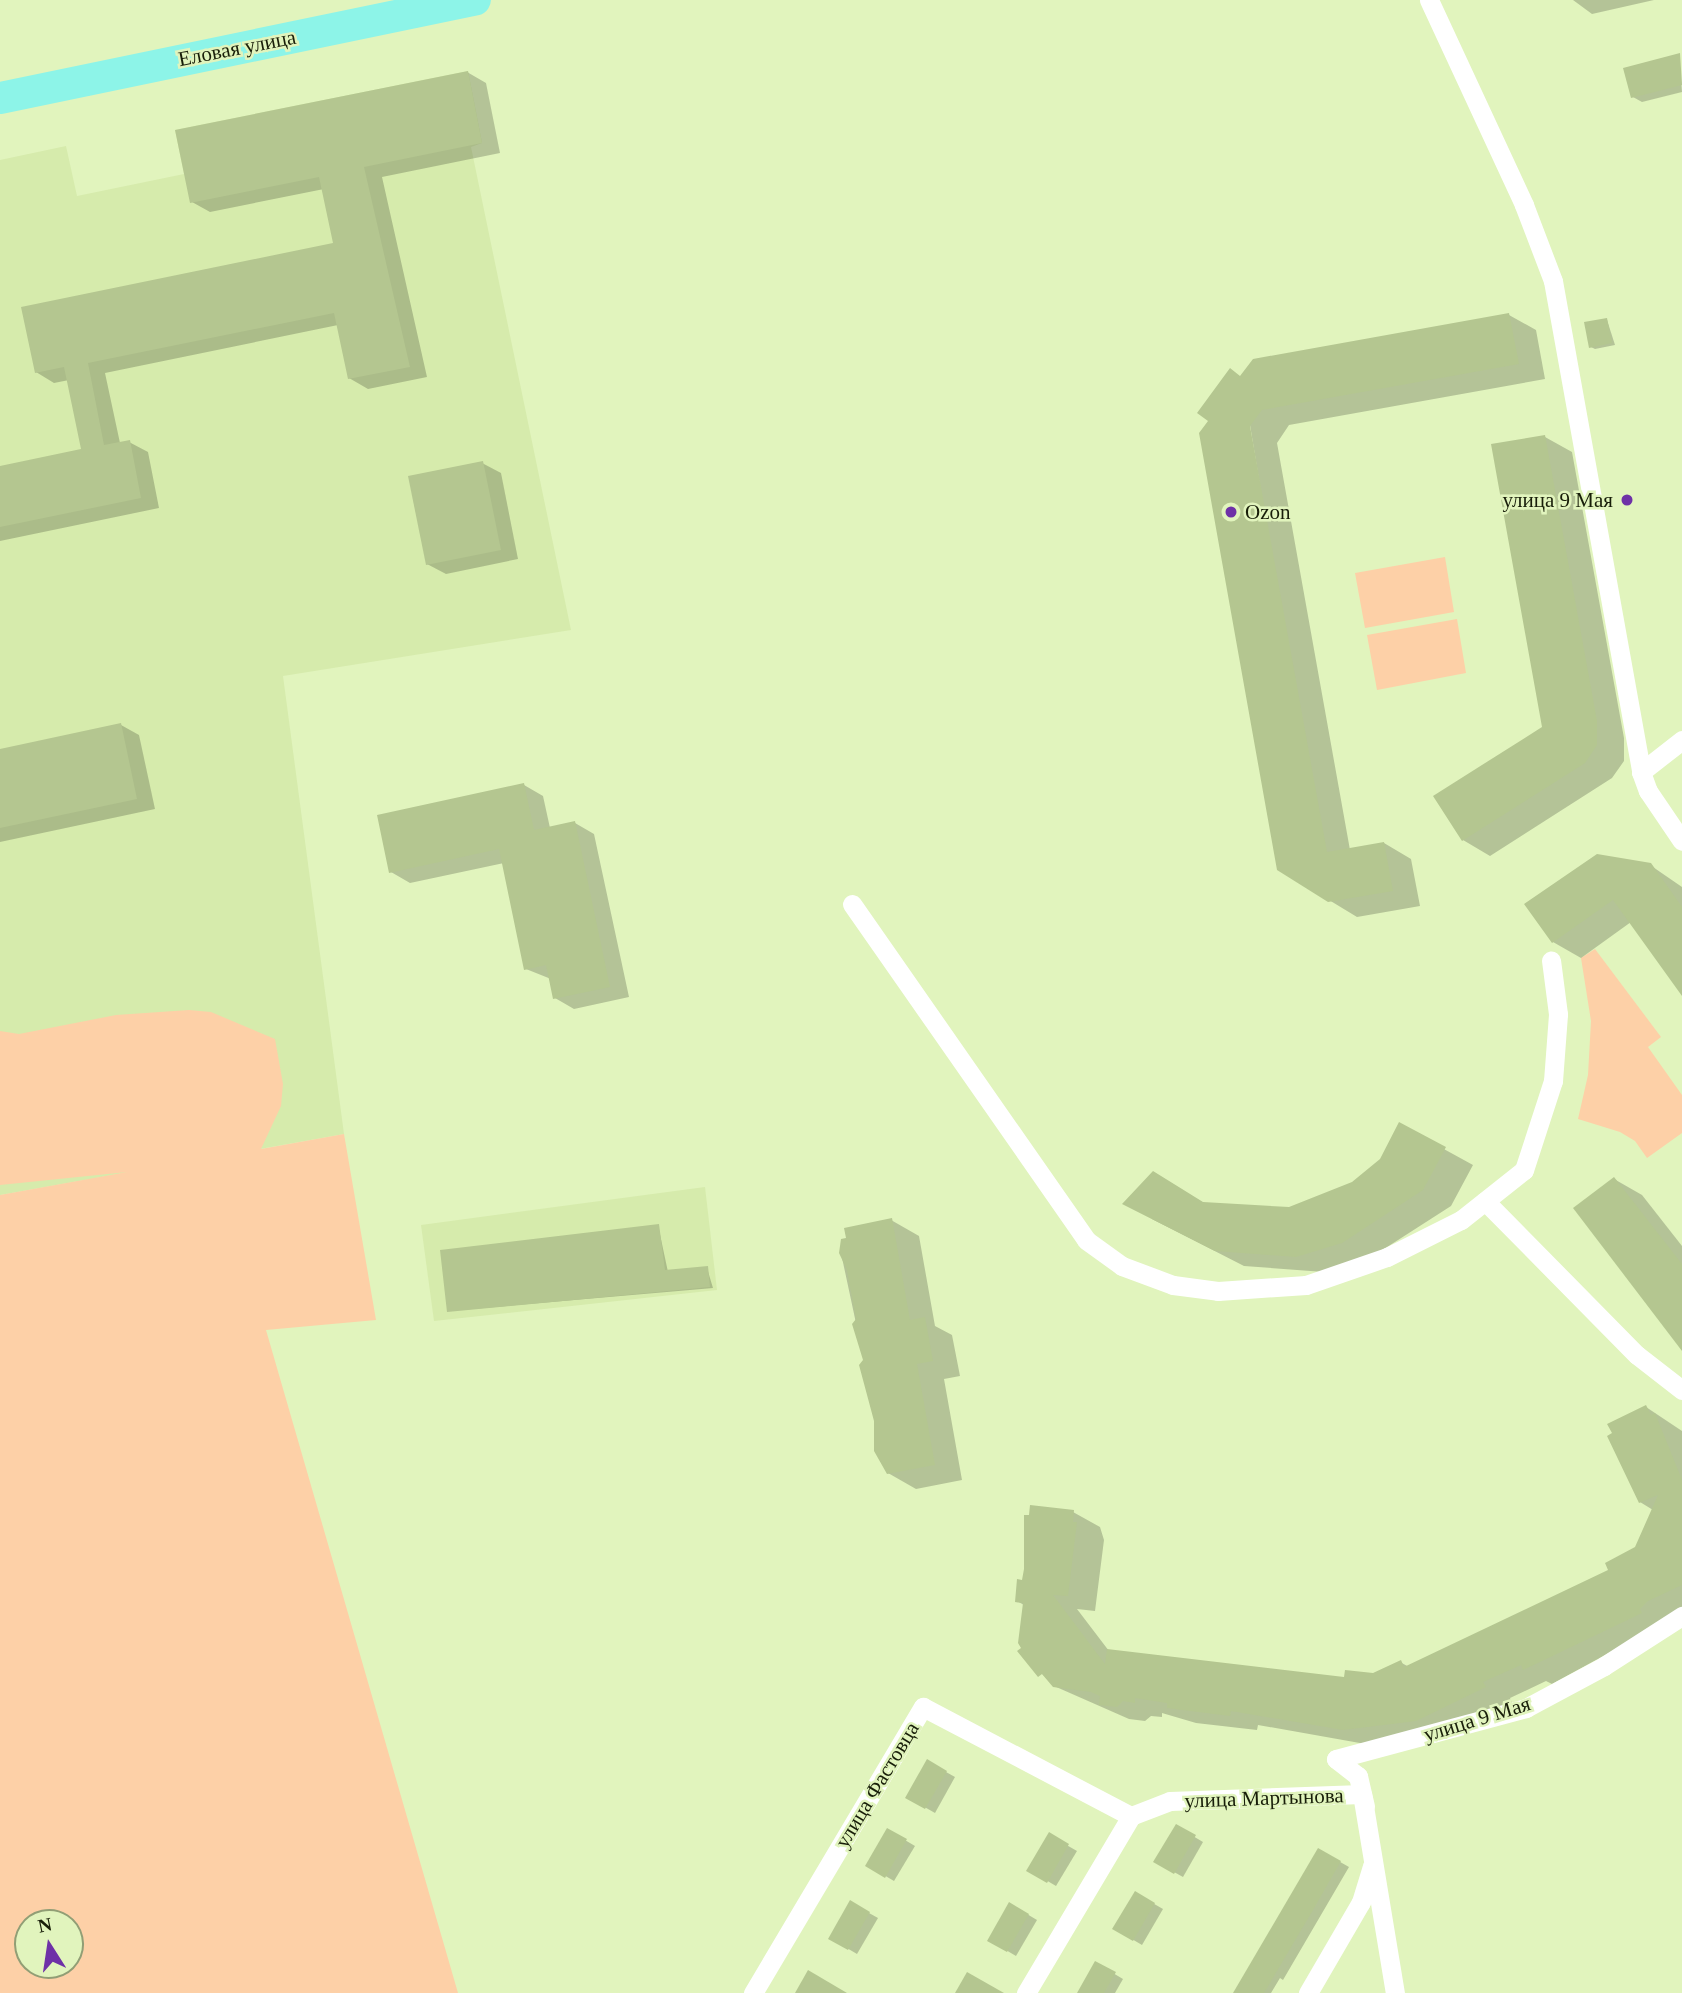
<!DOCTYPE html>
<meta charset="utf-8">
<style>
body{margin:0}
#map{position:relative;width:1682px;height:1993px;overflow:hidden;background:#e1f4bd;font-family:Georgia,serif}
div>[style]{position:absolute}
[style*='--x']{left:calc(var(--x)*1px);top:calc(var(--y)*1px);width:calc(var(--w)*1px);rotate:calc(var(--a)*1deg)}
.built>*{inset:0;background:#d6ebac}
.green>*{inset:0;background:#fdd0a7}
.shadow>*{inset:0;background:#0003}
.building>*{inset:0;background:#b4c690}
.street>*{height:19px;margin:-9.5px;padding:0 9.5px;transform-origin:9.5px;border-radius:9.5px;background:#fff}
.primary>*{height:32px;margin:-16px;padding:0 16px;transform-origin:16px;border-radius:16px;background:#8df4e8}
.dots>*{width:19px;height:19px;translate:-50% -50%;box-sizing:border-box;border:4px solid #e1f4bd;border-radius:50%}
span{translate:-50% -50%;white-space:nowrap;text-align:center;line-height:1.15;-webkit-text-stroke:5px #e1f4bd;paint-order:stroke}
.street-label{font-size:21px;color:#181e09}
.poi-label{font-size:21px;color:#181e09}
.right{translate:-100% -50%;text-align:right}
.left{translate:0 -50%;text-align:left}
.north{position:absolute;left:14px;top:1909px;width:70px;height:70px;box-sizing:border-box;background:#e1f4bd;border:2px solid #919e75;border-radius:50%;rotate:348deg;font-size:19px;font-weight:700;line-height:28px;text-align:center;color:#181e09}
.north::after{content:'';display:block;margin:auto;width:24px;height:32px;background:#6e31a7;clip-path:polygon(50% 0,100% 100%,50% 72%,0 100%)}
</style>
<div id="map">
<div class="built">
<i style="clip-path:polygon(468px 71px,482px 143px,471px 147px,571px 630px,283px 676px,344px 1134px,0 1195px,0 160px,66px 146px,77px 196px,184px 174px,175px 130px)"></i>
<i style="clip-path:polygon(705px 1187px,717px 1290px,434px 1321px,421px 1225px)"></i>
</div>
<div class="green">
<i style="clip-path:polygon(1445px 557px,1454px 612px,1365px 628px,1355px 573px)"></i>
<i style="clip-path:polygon(1457px 619px,1466px 673px,1377px 690px,1367px 635px)"></i>
<i style="clip-path:polygon(1595px 949px,1661px 1037px,1648px 1047px,1682px 1095px,1682px 1133px,1647px 1158px,1635px 1141px,1620px 1132px,1578px 1119px,1588px 1075px,1591px 1021px,1581px 958px)"></i>
<i style="clip-path:polygon(evenodd,189px 1010px,211px 1012px,275px 1039px,283px 1084px,281px 1106px,261px 1149px,344px 1134px,376px 1320px,266px 1330px,458px 1993px,0 1993px,0 1195px,127px 1172px,0 1185px,0 1031px,19px 1034px,116px 1015px,189px 1010px,28px 1923px,70px 1923px,70px 1965px,28px 1965px,28px 1923px)"></i>
</div>
<div class="shadow">
<i style="clip-path:polygon(1573px 0,1654px 0,1592px 14px)"></i>
<i style="clip-path:polygon(1679px 55px,1682px 92px,1642px 102px,1633px 97px)"></i>
<i style="clip-path:polygon(467px 72px,486px 83px,500px 153px,382px 177px,427px 377px,368px 389px,349px 378px,338px 325px,105px 373px,120px 443px,129px 442px,148px 452px,159px 508px,0 541px,0 468px,83px 451px,69px 380px,54px 383px,36px 372px,335px 245px,324px 189px,210px 212px,192px 202px)"></i>
<i style="clip-path:polygon(1509px 315px,1536px 330px,1545px 379px,1289px 425px,1277px 443px,1350px 850px,1384px 843px,1411px 859px,1420px 906px,1357px 917px,1329px 900px,1242px 377px)"></i>
<i style="clip-path:polygon(1607px 320px,1615px 345px,1595px 349px,1591px 347px)"></i>
<i style="clip-path:polygon(1545px 437px,1572px 452px,1624px 738px,1624px 761px,1612px 778px,1490px 856px,1463px 840px,1544px 728px)"></i>
<i style="clip-path:polygon(482px 463px,501px 473px,518px 559px,446px 574px,427px 564px)"></i>
<i style="clip-path:polygon(121px 725px,139px 735px,155px 809px,0 842px,0 750px)"></i>
<i style="clip-path:polygon(524px 785px,543px 796px,550px 828px,575px 823px,594px 834px,629px 997px,574px 1009px,555px 998px,551px 979px,526px 969px,504px 863px,410px 883px,391px 872px)"></i>
<i style="clip-path:polygon(1650px 865px,1682px 887px,1682px 993px,1631px 922px,1581px 958px,1553px 942px,1526px 904px)"></i>
<i style="clip-path:polygon(1400px 1125px,1473px 1165px,1451px 1206px,1370px 1258px,1324px 1272px,1244px 1266px,1152px 1219px,1205px 1203px,1289px 1209px,1353px 1184px,1381px 1160px)"></i>
<i style="clip-path:polygon(1614px 1179px,1642px 1195px,1682px 1246px,1682px 1341px)"></i>
<i style="clip-path:polygon(891px 1220px,919px 1236px,935px 1326px,952px 1335px,960px 1376px,944px 1379px,962px 1480px,916px 1489px,888px 1473px,841px 1253px)"></i>
<i style="clip-path:polygon(658px 1225px,668px 1272px,707px 1268px,713px 1288px,449px 1311px)"></i>
<i style="clip-path:polygon(1646px 1407px,1682px 1431px,1682px 1613px,1552px 1684px,1546px 1681px,1510px 1698px,1512px 1703px,1371px 1745px,1258px 1725px,1257px 1730px,1196px 1723px,1162px 1713px,1162px 1717px,1151px 1716px,1145px 1721px,1129px 1719px,1054px 1686px,1020px 1651px,1024px 1648px,1024px 1605px,1017px 1601px,1024px 1582px,1073px 1512px,1100px 1527px,1104px 1540px,1095px 1611px,1077px 1609px,1109px 1651px,1345px 1679px,1373px 1675px,1400px 1662px,1409px 1667px,1610px 1571px,1637px 1549px,1653px 1510px,1640px 1502px)"></i>
<i style="clip-path:polygon(928px 1762px,955px 1777px,935px 1813px,907px 1797px)"></i>
<i style="clip-path:polygon(1176px 1826px,1203px 1842px,1183px 1877px,1156px 1862px)"></i>
<i style="clip-path:polygon(888px 1830px,915px 1846px,894px 1881px,867px 1865px)"></i>
<i style="clip-path:polygon(1049px 1835px,1077px 1851px,1056px 1886px,1029px 1870px)"></i>
<i style="clip-path:polygon(1319px 1850px,1349px 1867px,1283px 1980px,1280px 1978px,1271px 1993px,1234px 1993px)"></i>
<i style="clip-path:polygon(1135px 1893px,1163px 1909px,1142px 1945px,1115px 1929px)"></i>
<i style="clip-path:polygon(851px 1903px,878px 1918px,857px 1954px,830px 1938px)"></i>
<i style="clip-path:polygon(1010px 1904px,1037px 1920px,1016px 1956px,989px 1940px)"></i>
<i style="clip-path:polygon(1096px 1963px,1123px 1979px,1115px 1993px,1079px 1993px)"></i>
</div>
<div class="building">
<i style="clip-path:polygon(1680px 53px,1682px 85px,1631px 98px,1623px 68px)"></i>
<i style="clip-path:polygon(468px 71px,482px 143px,364px 167px,410px 367px,348px 379px,334px 313px,88px 363px,104px 445px,130px 440px,141px 498px,0 527px,0 466px,81px 449px,64px 367px,35px 373px,21px 307px,333px 243px,319px 177px,190px 203px,175px 130px)"></i>
<i style="clip-path:polygon(1509px 313px,1519px 364px,1262px 410px,1250px 426px,1327px 852px,1384px 842px,1393px 891px,1328px 902px,1277px 870px,1199px 433px,1208px 421px,1197px 413px,1230px 368px,1240px 376px,1253px 359px)"></i>
<i style="clip-path:polygon(1607px 318px,1612px 343px,1589px 348px,1584px 322px)"></i>
<i style="clip-path:polygon(1545px 435px,1597px 721px,1597px 745px,1585px 763px,1462px 841px,1433px 796px,1542px 727px,1491px 444px)"></i>
<i style="clip-path:polygon(483px 461px,501px 550px,426px 565px,408px 476px)"></i>
<i style="clip-path:polygon(121px 723px,137px 799px,0 828px,0 749px)"></i>
<i style="clip-path:polygon(524px 783px,534px 830px,575px 821px,610px 987px,553px 999px,546px 965px,524px 970px,499px 849px,389px 873px,377px 815px)"></i>
<i style="clip-path:polygon(1597px 854px,1651px 863px,1682px 907px,1682px 996px,1613px 900px,1552px 943px,1524px 904px)"></i>
<i style="clip-path:polygon(1399px 1122px,1446px 1147px,1423px 1190px,1342px 1243px,1296px 1257px,1215px 1251px,1122px 1204px,1153px 1171px,1203px 1202px,1289px 1207px,1352px 1182px,1380px 1159px)"></i>
<i style="clip-path:polygon(1614px 1177px,1682px 1264px,1682px 1351px,1573px 1208px)"></i>
<i style="clip-path:polygon(892px 1218px,910px 1320px,925px 1317px,933px 1361px,917px 1364px,935px 1465px,887px 1474px,874px 1451px,874px 1421px,859px 1365px,863px 1360px,852px 1324px,856px 1319px,847px 1270px,839px 1253px,841px 1239px,846px 1238px,844px 1228px)"></i>
<i style="clip-path:polygon(659px 1224px,665px 1270px,708px 1266px,710px 1287px,447px 1312px,440px 1250px)"></i>
<i style="clip-path:polygon(1646px 1405px,1651px 1415px,1655px 1413px,1682px 1480px,1682px 1585px,1648px 1601px,1640px 1609px,1642px 1613px,1542px 1661px,1523px 1670px,1521px 1665px,1483px 1682px,1486px 1687px,1416px 1721px,1343px 1730px,1231px 1711px,1230px 1716px,1167px 1708px,1167px 1703px,1135px 1698px,1135px 1703px,1123px 1701px,1117px 1707px,1099px 1705px,1100px 1696px,1091px 1692px,1053px 1687px,1042px 1674px,1038px 1677px,1017px 1651px,1021px 1648px,1018px 1643px,1023px 1603px,1015px 1602px,1017px 1579px,1022px 1580px,1024px 1569px,1024px 1515px,1029px 1515px,1030px 1505px,1074px 1510px,1073px 1522px,1077px 1522px,1068px 1596px,1053px 1595px,1105px 1664px,1107px 1649px,1344px 1677px,1345px 1670px,1373px 1673px,1401px 1660px,1404px 1667px,1608px 1570px,1605px 1563px,1635px 1547px,1658px 1495px,1639px 1503px,1607px 1436px,1612px 1433px,1607px 1424px)"></i>
<i style="clip-path:polygon(927px 1759px,947px 1771px,925px 1809px,905px 1798px)"></i>
<i style="clip-path:polygon(1176px 1824px,1196px 1835px,1174px 1874px,1153px 1862px)"></i>
<i style="clip-path:polygon(887px 1828px,907px 1839px,885px 1878px,865px 1866px)"></i>
<i style="clip-path:polygon(1049px 1832px,1069px 1844px,1047px 1883px,1026px 1871px)"></i>
<i style="clip-path:polygon(1318px 1848px,1341px 1861px,1313px 1910px,1264px 1993px,1233px 1993px)"></i>
<i style="clip-path:polygon(1135px 1891px,1155px 1903px,1133px 1941px,1112px 1929px)"></i>
<i style="clip-path:polygon(850px 1900px,870px 1912px,848px 1950px,828px 1939px)"></i>
<i style="clip-path:polygon(1009px 1902px,1029px 1914px,1007px 1952px,987px 1941px)"></i>
<i style="clip-path:polygon(1095px 1961px,1116px 1972px,1104px 1993px,1077px 1993px)"></i>
<i style="clip-path:polygon(808px 1970px,847px 1993px,795px 1993px)"></i>
<i style="clip-path:polygon(967px 1972px,1004px 1993px,955px 1993px)"></i>
</div>
<div class="street">
<i style="--x:1429;--y:0;--w:226;--a:65.1"></i>
<i style="--x:1524;--y:205;--w:81;--a:69.1"></i>
<i style="--x:1553;--y:281;--w:499;--a:79.8"></i>
<i style="--x:1641;--y:772;--w:20;--a:70"></i>
<i style="--x:1648;--y:791;--w:60;--a:55.8"></i>
<i style="--x:1641;--y:772;--w:52;--a:-38"></i>
<i style="--x:852;--y:904;--w:409;--a:55.1"></i>
<i style="--x:1086;--y:1240;--w:44;--a:35.8"></i>
<i style="--x:1122;--y:1266;--w:54;--a:20.4"></i>
<i style="--x:1173;--y:1285;--w:45;--a:7.6"></i>
<i style="--x:1218;--y:1291;--w:88;--a:-3.9"></i>
<i style="--x:1306;--y:1285;--w:86;--a:-19.1"></i>
<i style="--x:1387;--y:1257;--w:83;--a:-26.6"></i>
<i style="--x:1461;--y:1220;--w:80;--a:-38.4"></i>
<i style="--x:1524;--y:1170;--w:94;--a:-72"></i>
<i style="--x:1553;--y:1081;--w:67;--a:-85.7"></i>
<i style="--x:1558;--y:1014;--w:54;--a:-97.4"></i>
<i style="--x:1485;--y:1201;--w:216;--a:45.4"></i>
<i style="--x:1637;--y:1355;--w:57;--a:37.9"></i>
<i style="--x:1336;--y:1759;--w:197;--a:-15"></i>
<i style="--x:1526;--y:1708;--w:89;--a:-28.3"></i>
<i style="--x:1604;--y:1666;--w:93;--a:-32.7"></i>
<i style="--x:1336;--y:1759;--w:28;--a:38"></i>
<i style="--x:1358;--y:1776;--w:31;--a:77"></i>
<i style="--x:753;--y:1993;--w:333;--a:-59.3"></i>
<i style="--x:923;--y:1707;--w:235;--a:27.7"></i>
<i style="--x:1026;--y:1993;--w:206;--a:-59.3"></i>
<i style="--x:1131;--y:1816;--w:42;--a:-21"></i>
<i style="--x:1170;--y:1801;--w:192;--a:-2.1"></i>
<i style="--x:1362;--y:1794;--w:202;--a:80.6"></i>
<i style="--x:1308;--y:1993;--w:105;--a:-59.8"></i>
<i style="--x:1361;--y:1902;--w:38;--a:-73"></i>
</div>
<div class="primary">
<i style="--x:0;--y:98;--w:485;--a:-11.7"></i>
</div>
<div class="dots">
<i style="left:1627px;top:500px;background:#6e31a7"></i>
<i style="left:1231px;top:512px;background:#6e31a7"></i>
</div>
<div class="street-label">
<span style="left:237px;top:48px;rotate:-11deg">Еловая улица</span>
<span style="left:1477px;top:1719px;rotate:-17deg">улица 9 Мая</span>
<span style="left:877px;top:1785px;rotate:-59deg">улица Фастовца</span>
<span style="left:1264px;top:1798px;rotate:-2deg">улица Мартынова</span>
</div>
<div class="poi-label">
<span class="right" style="left:1613px;top:500px">улица 9 Мая</span>
<span class="left" style="left:1245px;top:512px">Ozon</span>
</div>
<div class="north">N</div>
</div>
